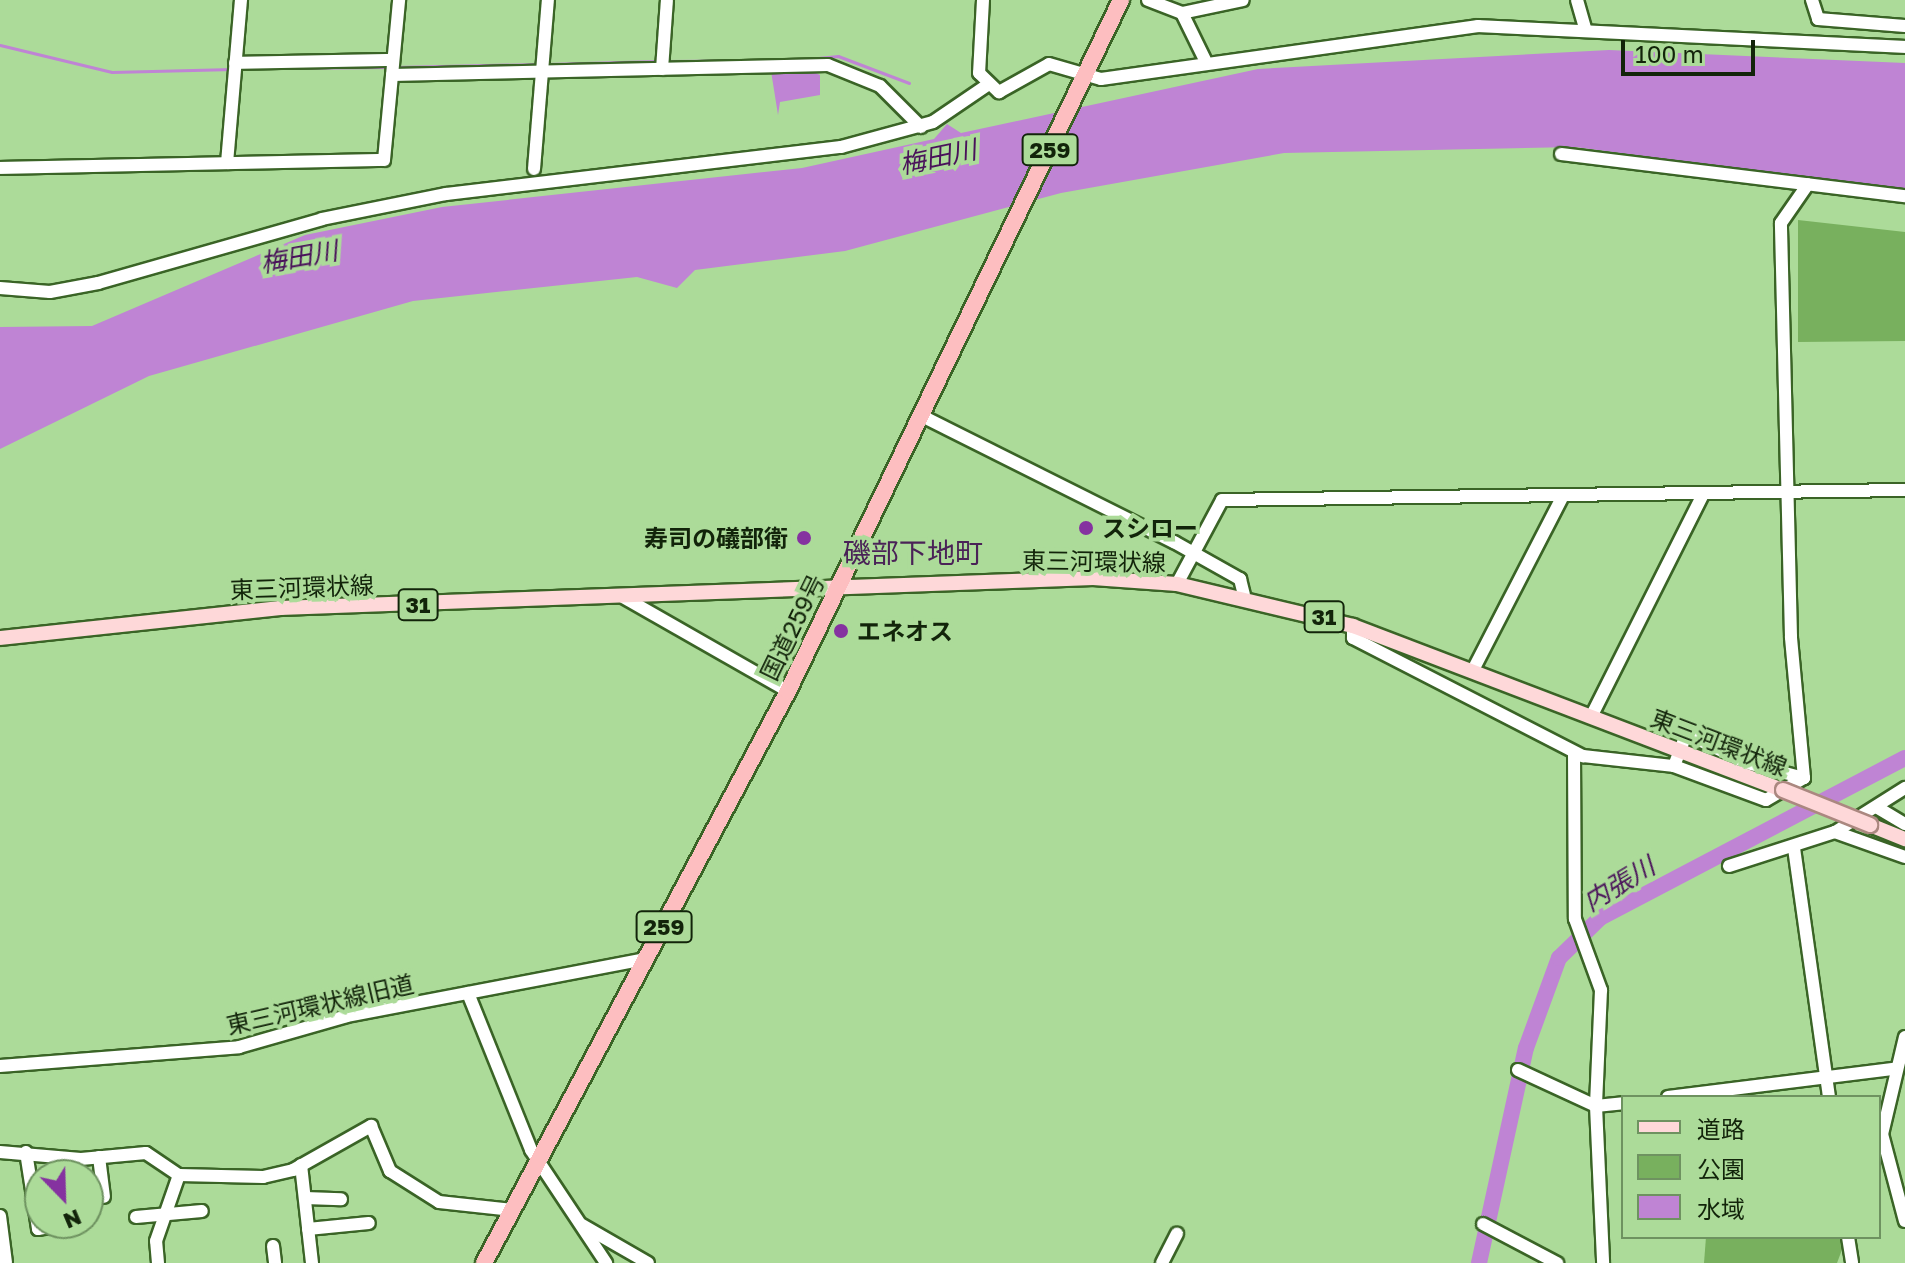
<!DOCTYPE html>
<meta charset="utf-8">
<style>
body{margin:0}
#map{position:relative;width:1905px;height:1263px;overflow:hidden;background:#acdb99;font-family:"Golos Text","Noto Sans JP",sans-serif}
div>[style]{position:absolute}
[style*='--x']{left:calc(var(--x)*1px);top:calc(var(--y)*1px);width:calc(var(--w)*1px);rotate:calc(var(--a)*1deg)}
.green>*{inset:0;background:#78b05e}
.water>*{inset:0;background:#bf84d4}
.stream>*{height:3px;margin:-1.5px;padding:0 1.5px;transform-origin:1.5px;border-radius:1.5px;background:#bf84d4}
.river>*{height:16px;margin:-8px;padding:0 8px;transform-origin:8px;border-radius:8px;background:#bf84d4}
.roads{filter:drop-shadow(2px 0 #3a6426) drop-shadow(-2px 0 #3a6426) drop-shadow(0 2px #3a6426) drop-shadow(0 -2px #3a6426)}
.minor>*{height:12px;margin:-6px;padding:0 6px;transform-origin:6px;border-radius:6px;background:#fff}
.major>*{height:14px;margin:-7px;padding:0 7px;transform-origin:7px;border-radius:7px;background:#fed8d9}
.highway>*{height:16px;margin:-8px;padding:0 8px;transform-origin:8px;border-radius:8px;background:#fdbec0}
.bridges{filter:drop-shadow(2px 0 #ab8880) drop-shadow(-2px 0 #ab8880) drop-shadow(0 2px #ab8880) drop-shadow(0 -2px #ab8880)}
.major-bridge>*{height:14px;margin:-7px;padding:0 7px;transform-origin:7px;border-radius:7px;background:#fed8d9}
.dots>*{width:22px;height:22px;translate:-50% -50%;box-sizing:border-box;border:4px solid #acdb99;border-radius:50%}
span{translate:-50% -50%;white-space:nowrap;text-align:center;line-height:1.15;-webkit-text-stroke:8px #acdb99;paint-order:stroke}
.shield-label span{padding:2px 6px;background:#acdb99;border:2px solid;border-radius:6px;-webkit-text-stroke-width:0}
.shield-label{font-size:22px;color:#12240a;font-weight:700}
.poi-label{font-size:24px;color:#12240a;font-weight:700}
.left{translate:0 -50%;text-align:left}
.right{translate:-100% -50%;text-align:right}
.street-label{font-size:24px;color:#12240a}
.water-label{font-size:26px;color:#49115a;font-style:italic}
.quarter-label{font-size:28px;color:#4a2257}
.legend{position:absolute;left:1621px;top:1095px;width:260px;height:144px;box-sizing:border-box;background:#acdb99;border:2px solid #6e9260;margin:0;padding:10px 14px;list-style:none;font-size:24px;color:#12240a}
.legend li{display:flex;align-items:center;gap:16px;height:40px}
.legend b{width:40px;border:2px solid #6e9260}
.north{position:absolute;left:24px;top:1159px;width:80px;height:80px;box-sizing:border-box;background:#acdb99;border:2px solid #6e9260;border-radius:50%;rotate:157deg;font-size:22px;font-weight:700;line-height:32px;text-align:center;color:#12240a}
.north::after{content:'';display:block;margin:auto;width:28px;height:36px;background:#8532a0;clip-path:polygon(50% 0,100% 100%,50% 72%,0 100%)}
.scale{position:absolute;left:1621px;top:40px;width:134px;height:36px;box-sizing:border-box;border:4px solid #12240a;border-top:0;padding-left:10px;font-size:24px;line-height:28px;white-space:nowrap;color:#12240a;-webkit-text-stroke:6px #acdb99;paint-order:stroke}
</style>
<div id="map">
<div class="green">
<i style="clip-path:polygon(1798px 220px,1905px 232px,1905px 341px,1798px 342px)"></i>
<i style="clip-path:polygon(1706px 1237px,1840px 1237px,1843px 1247px,1837px 1263px,1704px 1263px)"></i>
</div>
<div class="water">
<i style="clip-path:polygon(1609px 50px,1905px 63px,1905px 191px,1575px 147px,1284px 153px,1061px 193px,845px 251px,695px 270px,677px 288px,637px 277px,413px 301px,149px 376px,0 449px,0 327px,92px 326px,305px 235px,442px 207px,802px 168px,934px 139px,947px 124px,961px 133px,1258px 69px)"></i>
<i style="clip-path:polygon(810px 70px,820px 75px,820px 95px,780px 102px,778px 115px,771px 71px)"></i>
</div>
<div class="stream">
<i style="--x:0;--y:45;--w:115;--a:13.6"></i>
<i style="--x:112;--y:72;--w:121;--a:-1.4"></i>
<i style="--x:818;--y:58;--w:20;--a:-6"></i>
<i style="--x:838;--y:56;--w:76;--a:20.8"></i>
<i style="--x:668;--y:61;--w:150;--a:-0.4"></i>
<i style="--x:548;--y:64;--w:109;--a:-1.6"></i>
<i style="--x:396;--y:67;--w:145;--a:-1.2"></i>
<i style="--x:276;--y:68;--w:113;--a:-0.5"></i>
</div>
<div class="river">
<i style="--x:1479;--y:1263;--w:220;--a:-77.7"></i>
<i style="--x:1526;--y:1048;--w:96;--a:-69.9"></i>
<i style="--x:1559;--y:958;--w:57;--a:-44.3"></i>
<i style="--x:1600;--y:918;--w:344;--a:-27.7"></i>
</div>
<div class="roads">
<div class="minor">
<i style="--x:983;--y:0;--w:73;--a:93.1"></i>
<i style="--x:979;--y:73;--w:28;--a:44"></i>
<i style="--x:999;--y:92;--w:57;--a:-29.2"></i>
<i style="--x:1049;--y:64;--w:54;--a:16.1"></i>
<i style="--x:1101;--y:79;--w:381;--a:-8"></i>
<i style="--x:1478;--y:26;--w:428;--a:2.8"></i>
<i style="--x:1148;--y:0;--w:36;--a:21"></i>
<i style="--x:1182;--y:13;--w:62;--a:-12"></i>
<i style="--x:1577;--y:0;--w:29;--a:74"></i>
<i style="--x:1812;--y:0;--w:20;--a:72"></i>
<i style="--x:1818;--y:19;--w:87;--a:4.6"></i>
<i style="--x:1182;--y:13;--w:52;--a:63.9"></i>
<i style="--x:235;--y:63;--w:158;--a:-1.1"></i>
<i style="--x:662;--y:69;--w:69;--a:-85.9"></i>
<i style="--x:392;--y:75;--w:436;--a:-1.3"></i>
<i style="--x:828;--y:65;--w:56;--a:22"></i>
<i style="--x:880;--y:86;--w:58;--a:45"></i>
<i style="--x:1561;--y:154;--w:347;--a:7"></i>
<i style="--x:227;--y:163;--w:164;--a:-85.1"></i>
<i style="--x:0;--y:168;--w:384;--a:-1.2"></i>
<i style="--x:384;--y:160;--w:161;--a:-84.6"></i>
<i style="--x:534;--y:169;--w:170;--a:-85.3"></i>
<i style="--x:0;--y:288;--w:50;--a:4.6"></i>
<i style="--x:50;--y:292;--w:49;--a:-10.6"></i>
<i style="--x:98;--y:283;--w:233;--a:-15.9"></i>
<i style="--x:322;--y:219;--w:126;--a:-11.4"></i>
<i style="--x:446;--y:194;--w:398;--a:-6.8"></i>
<i style="--x:841;--y:147;--w:95;--a:-15.2"></i>
<i style="--x:933;--y:122;--w:64;--a:-34.2"></i>
<i style="--x:920;--y:415;--w:284;--a:26.6"></i>
<i style="--x:1174;--y:542;--w:76;--a:29.3"></i>
<i style="--x:1240;--y:579;--w:16;--a:76"></i>
<i style="--x:1177;--y:584;--w:95;--a:-61.8"></i>
<i style="--x:1222;--y:500;--w:683;--a:-0.84"></i>
<i style="--x:623;--y:597;--w:190;--a:29.7"></i>
<i style="--x:1353;--y:626;--w:12;--a:90"></i>
<i style="--x:1353;--y:638;--w:259;--a:27.2"></i>
<i style="--x:1583;--y:756;--w:92;--a:6.3"></i>
<i style="--x:1674;--y:766;--w:30;--a:-69"></i>
<i style="--x:1685;--y:738;--w:8;--a:-7"></i>
<i style="--x:1693;--y:737;--w:60;--a:25.7"></i>
<i style="--x:1747;--y:763;--w:59;--a:14.7"></i>
<i style="--x:1804;--y:778;--w:142;--a:-95.3"></i>
<i style="--x:1791;--y:637;--w:414;--a:-91.4"></i>
<i style="--x:1781;--y:223;--w:47;--a:-55.3"></i>
<i style="--x:1472;--y:672;--w:198;--a:-62.7"></i>
<i style="--x:1591;--y:717;--w:250;--a:-63.3"></i>
<i style="--x:1574;--y:753;--w:166;--a:89.7"></i>
<i style="--x:1575;--y:919;--w:76;--a:69.9"></i>
<i style="--x:1601;--y:990;--w:116;--a:92.5"></i>
<i style="--x:1596;--y:1106;--w:157;--a:87.4"></i>
<i style="--x:1674;--y:766;--w:98;--a:20.3"></i>
<i style="--x:1766;--y:800;--w:44;--a:-30.1"></i>
<i style="--x:1878;--y:808;--w:31;--a:31"></i>
<i style="--x:1835;--y:832;--w:83;--a:-32.2"></i>
<i style="--x:1794;--y:848;--w:251;--a:82"></i>
<i style="--x:1729;--y:866;--w:111;--a:-17.8"></i>
<i style="--x:1835;--y:832;--w:74;--a:19.7"></i>
<i style="--x:468;--y:993;--w:169;--a:68.1"></i>
<i style="--x:531;--y:1150;--w:136;--a:56.4"></i>
<i style="--x:1905;--y:1037;--w:100;--a:103.3"></i>
<i style="--x:1882;--y:1134;--w:90;--a:75.2"></i>
<i style="--x:0;--y:1066;--w:240;--a:-4.5"></i>
<i style="--x:239;--y:1047;--w:112;--a:-16"></i>
<i style="--x:347;--y:1016;--w:305;--a:-10.8"></i>
<i style="--x:1518;--y:1070;--w:86;--a:24.8"></i>
<i style="--x:1596;--y:1106;--w:27;--a:-6"></i>
<i style="--x:1668;--y:1097;--w:228;--a:-7.1"></i>
<i style="--x:0;--y:1152;--w:81;--a:4.9"></i>
<i style="--x:81;--y:1159;--w:65;--a:-5.3"></i>
<i style="--x:146;--y:1153;--w:40;--a:34"></i>
<i style="--x:179;--y:1175;--w:84;--a:1.4"></i>
<i style="--x:263;--y:1177;--w:31;--a:-13"></i>
<i style="--x:293;--y:1170;--w:90;--a:-29.4"></i>
<i style="--x:371;--y:1126;--w:49;--a:67.1"></i>
<i style="--x:390;--y:1171;--w:58;--a:32.3"></i>
<i style="--x:439;--y:1202;--w:74;--a:6.2"></i>
<i style="--x:26;--y:1152;--w:78;--a:81.1"></i>
<i style="--x:38;--y:1229;--w:36;--a:-10"></i>
<i style="--x:99;--y:1157;--w:40;--a:82.9"></i>
<i style="--x:65;--y:1159;--w:16;--a:83"></i>
<i style="--x:301;--y:1165;--w:99;--a:83.6"></i>
<i style="--x:305;--y:1198;--w:36;--a:2"></i>
<i style="--x:0;--y:1216;--w:47;--a:82.7"></i>
<i style="--x:136;--y:1217;--w:66;--a:-5.2"></i>
<i style="--x:1483;--y:1224;--w:84;--a:27.8"></i>
<i style="--x:582;--y:1225;--w:76;--a:29.9"></i>
<i style="--x:308;--y:1229;--w:61;--a:-5.6"></i>
<i style="--x:1848;--y:1237;--w:26;--a:81"></i>
<i style="--x:273;--y:1246;--w:17;--a:83"></i>
<i style="--x:158;--y:1263;--w:22;--a:-95"></i>
<i style="--x:156;--y:1241;--w:70;--a:-70.8"></i>
<i style="--x:1162;--y:1263;--w:33;--a:-63"></i>
</div>
<div class="major">
<i style="--x:0;--y:638;--w:282;--a:-6.1"></i>
<i style="--x:280;--y:608;--w:814;--a:-2.11"></i>
<i style="--x:1093;--y:578;--w:84;--a:4.1"></i>
<i style="--x:1177;--y:584;--w:181;--a:13.4"></i>
<i style="--x:1353;--y:626;--w:460;--a:20.9"></i>
<i style="--x:1870;--y:825;--w:38;--a:22"></i>
</div>
<div class="highway">
<i style="--x:484;--y:1263;--w:648;--a:-62.01"></i>
<i style="--x:788;--y:691;--w:767;--a:-64.27"></i>
</div>
</div>
<div class="bridges">
<div class="major-bridge">
<i style="--x:1783;--y:790;--w:94;--a:21.9"></i>
</div>
</div>
<div class="dots">
<i style="left:1086px;top:528px;background:#8532a0"></i>
<i style="left:804px;top:538px;background:#8532a0"></i>
<i style="left:841px;top:631px;background:#8532a0"></i>
</div>
<div class="shield-label">
<span style="left:1050px;top:150px">259</span>
<span style="left:418px;top:605px">31</span>
<span style="left:1324px;top:617px">31</span>
<span style="left:664px;top:927px">259</span>
</div>
<div class="poi-label">
<span class="left" style="left:1102px;top:528px">スシロー</span>
<span class="right" style="left:788px;top:538px">寿司の礒部衛</span>
<span class="left" style="left:857px;top:631px">エネオス</span>
</div>
<div class="street-label">
<span style="left:1094px;top:561px;rotate:1deg">東三河環状線</span>
<span style="left:302px;top:587px;rotate:-2deg">東三河環状線</span>
<span style="left:792px;top:627px;rotate:-64deg">国道259号</span>
<span style="left:1719px;top:742px;rotate:21deg">東三河環状線</span>
<span style="left:320px;top:1004px;rotate:-13deg">東三河環状線旧道</span>
</div>
<div class="water-label">
<span style="left:938px;top:157px;rotate:-12deg">梅田川</span>
<span style="left:299px;top:257px;rotate:-10deg">梅田川</span>
<span style="left:1619px;top:884px;rotate:-31deg">内張川</span>
</div>
<div class="quarter-label">
<span style="left:913px;top:553px">磯部下地町</span>
</div>
<ul class="legend">
<li><b style="height:10px;background:#fed8d9"></b>道路</li>
<li><b style="height:22px;background:#78b05e"></b>公園</li>
<li><b style="height:22px;background:#bf84d4"></b>水域</li>
</ul>
<div class="north">N</div>
<div class="scale">100 m</div>
</div>
